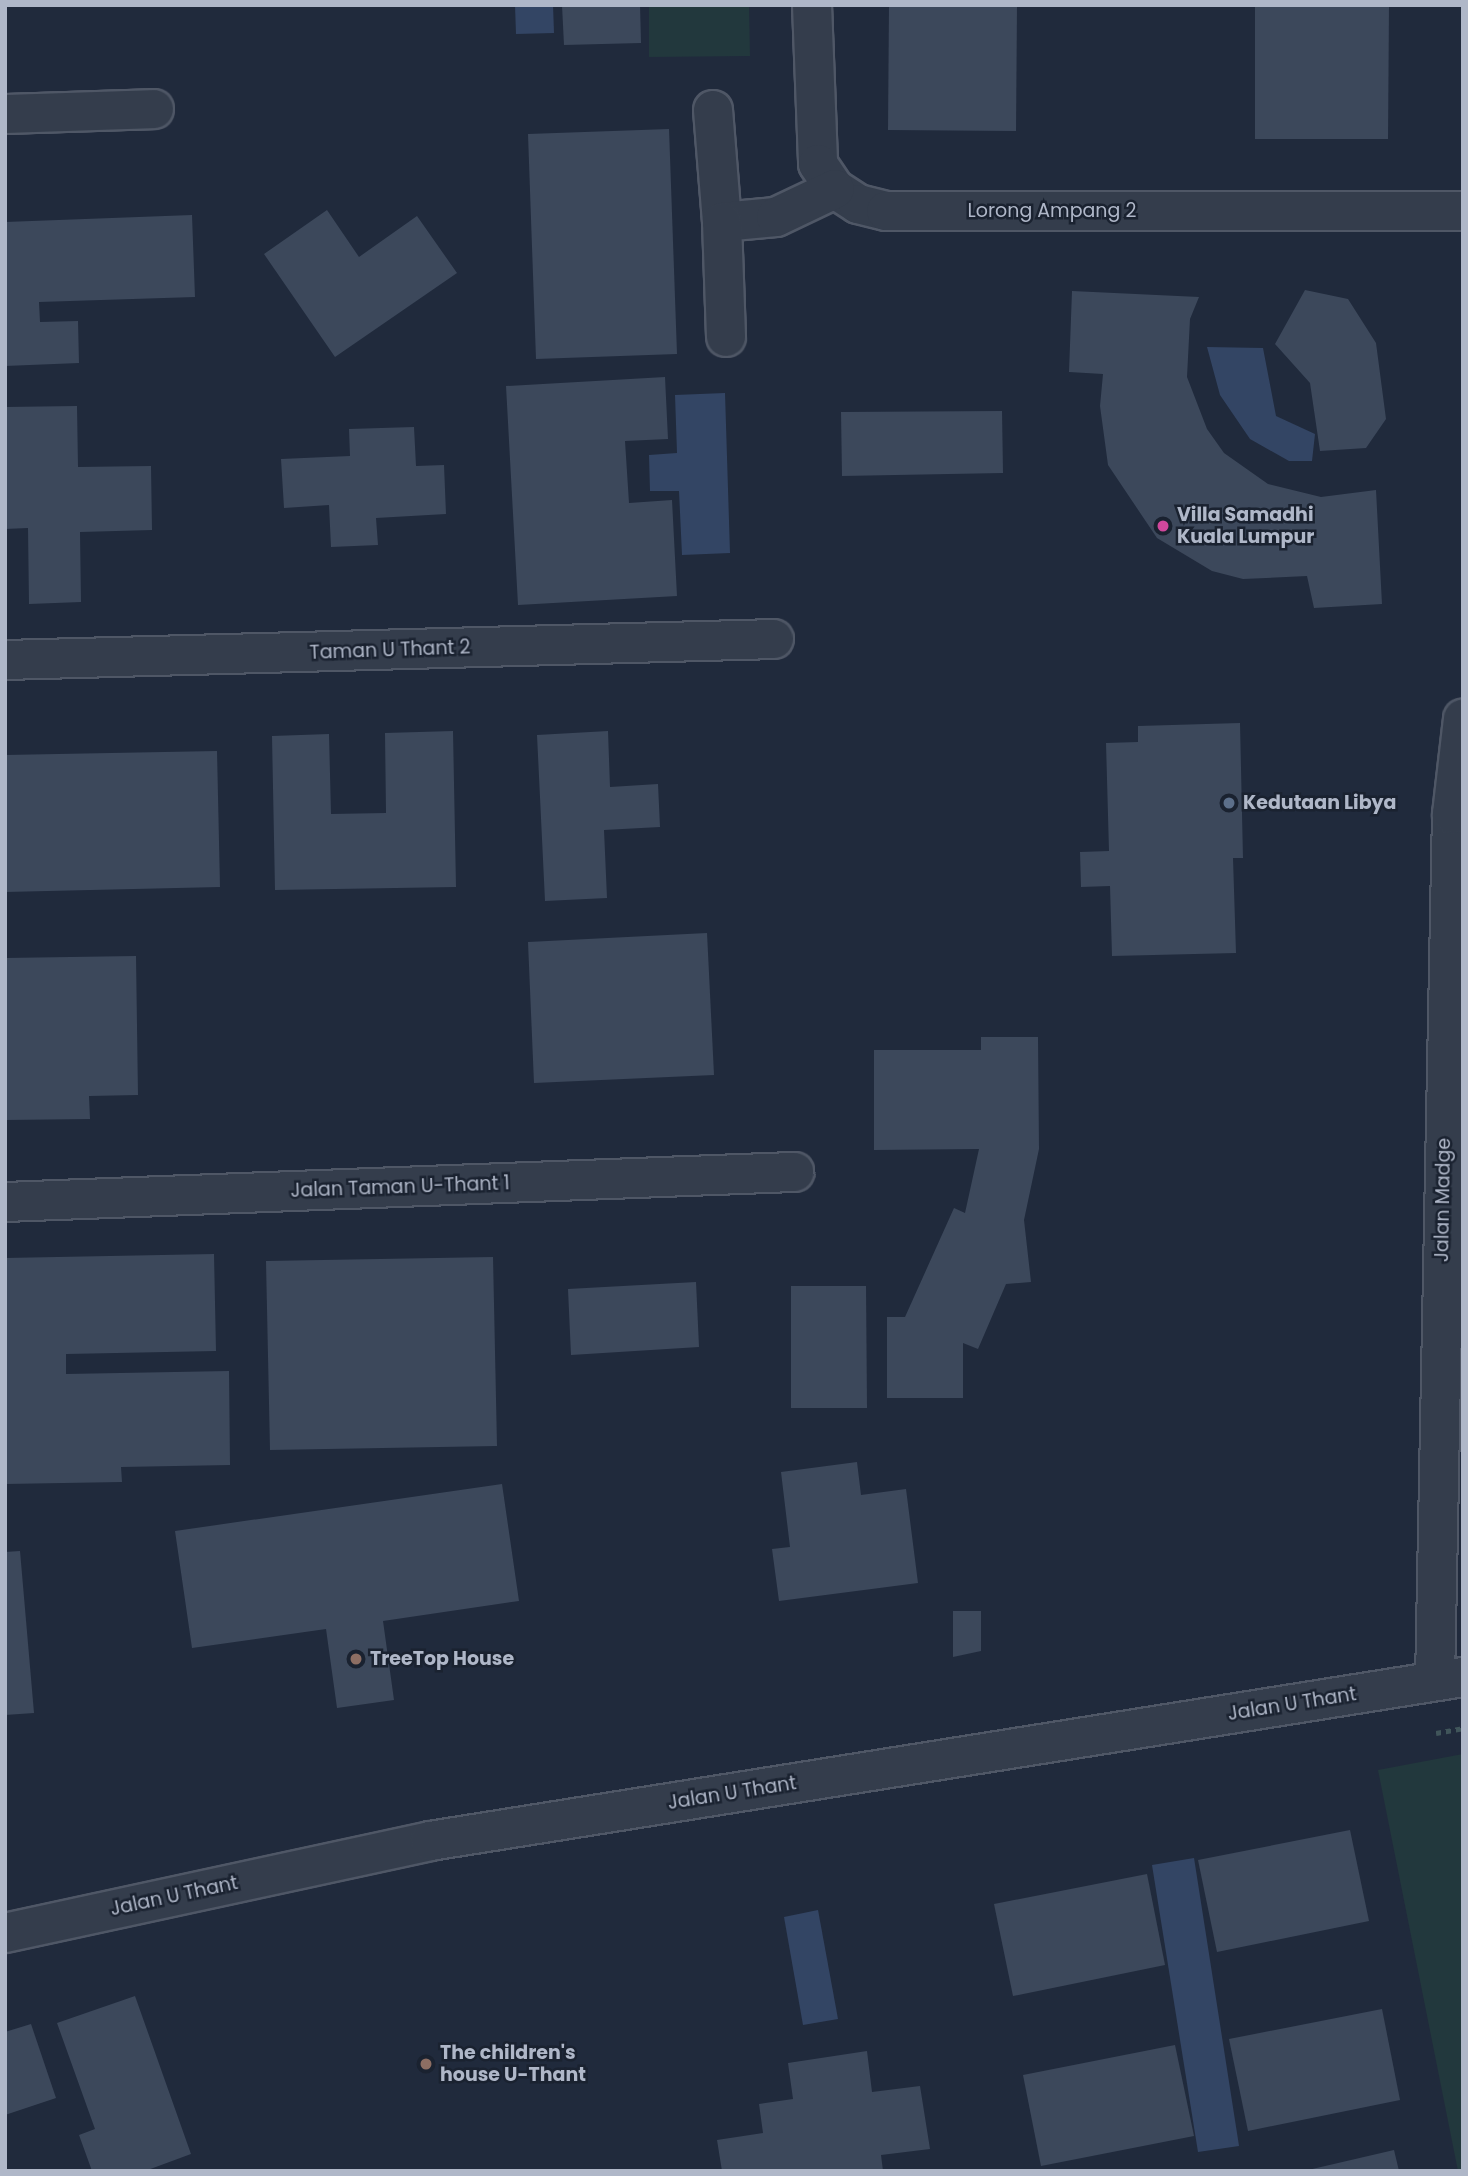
<!DOCTYPE html>
<style>
body{margin:0}
#map{position:relative;width:1468px;height:2176px;overflow:hidden;background:#202a3c;font-family:Poppins,sans-serif}
div>[style]{position:absolute}
[style*='--x']{left:calc(var(--x)*1px);top:calc(var(--y)*1px);width:calc(var(--w)*1px);rotate:calc(var(--a)*1deg)}
.green>*{inset:0;background:#22383d}
.water>*{inset:0;background:#334564}
.building>*{inset:0;background:#3c485b}
.path>*{height:4.5px;margin-top:-2.25px;transform-origin:0;background:repeating-linear-gradient(90deg,#40555a 0 5px,transparent 0 10px)}
.roads{filter:drop-shadow(2px 0 #4f5766) drop-shadow(-2px 0 #4f5766) drop-shadow(0 2px #4f5766) drop-shadow(0 -2px #4f5766)}
.minor>*{height:38px;margin:-19px;padding:0 19px;transform-origin:19px;border-radius:19px;background:#343d4c}
.dots>*{width:19px;height:19px;translate:-50% -50%;box-sizing:border-box;border:4px solid #1a2230;border-radius:50%}
span{translate:-50% -50%;white-space:nowrap;text-align:center;line-height:1.15;-webkit-text-stroke:5px #1a2230;paint-order:stroke}
.street-label{font-size:19px;color:#afb7c8}
.poi-label{font-size:19px;color:#afb7c8;font-weight:700}
.left{translate:0 -50%;text-align:left}
.frame{position:absolute;inset:0;border:7px solid #afb7c8;pointer-events:none}
</style>
<div id="map">
<div class="green">
<i style="clip-path:polygon(649px 5px,749px 5px,750px 56px,649px 57px)"></i>
<i style="clip-path:polygon(1463px 1754px,1463px 2171px,1458px 2171px,1378px 1770px)"></i>
</div>
<div class="water">
<i style="clip-path:polygon(515px 5px,553px 5px,554px 33px,516px 34px)"></i>
<i style="clip-path:polygon(1207px 347px,1263px 348px,1276px 416px,1315px 434px,1312px 461px,1289px 461px,1250px 439px,1220px 395px)"></i>
<i style="clip-path:polygon(725px 393px,730px 553px,682px 555px,679px 491px,650px 491px,649px 455px,677px 453px,675px 395px)"></i>
<i style="clip-path:polygon(1194px 1858px,1239px 2146px,1198px 2152px,1152px 1865px)"></i>
<i style="clip-path:polygon(818px 1910px,838px 2019px,803px 2025px,784px 1917px)"></i>
</div>
<div class="building">
<i style="clip-path:polygon(562px 5px,640px 5px,641px 43px,564px 45px)"></i>
<i style="clip-path:polygon(889px 5px,1017px 5px,1016px 131px,888px 130px)"></i>
<i style="clip-path:polygon(1255px 5px,1389px 5px,1388px 139px,1255px 139px)"></i>
<i style="clip-path:polygon(669px 129px,677px 354px,536px 359px,528px 134px)"></i>
<i style="clip-path:polygon(327px 210px,359px 257px,417px 216px,457px 273px,335px 357px,264px 254px)"></i>
<i style="clip-path:polygon(192px 215px,195px 297px,39px 302px,40px 322px,78px 321px,79px 363px,5px 366px,5px 222px)"></i>
<i style="clip-path:polygon(1305px 290px,1348px 299px,1376px 343px,1386px 419px,1366px 448px,1320px 451px,1310px 383px,1275px 344px)"></i>
<i style="clip-path:polygon(1072px 291px,1199px 297px,1190px 319px,1187px 377px,1207px 429px,1224px 453px,1268px 484px,1321px 497px,1376px 490px,1382px 604px,1314px 608px,1307px 576px,1243px 579px,1212px 571px,1157px 538px,1108px 465px,1100px 406px,1103px 374px,1069px 372px)"></i>
<i style="clip-path:polygon(665px 377px,668px 439px,625px 441px,629px 503px,672px 500px,677px 596px,518px 605px,506px 386px)"></i>
<i style="clip-path:polygon(77px 406px,78px 467px,151px 466px,152px 530px,80px 532px,81px 602px,29px 604px,28px 528px,5px 529px,5px 407px)"></i>
<i style="clip-path:polygon(1002px 411px,1003px 473px,842px 476px,841px 412px)"></i>
<i style="clip-path:polygon(414px 427px,416px 466px,444px 465px,446px 514px,376px 518px,378px 545px,331px 547px,329px 505px,284px 508px,281px 459px,350px 456px,349px 429px)"></i>
<i style="clip-path:polygon(1240px 723px,1243px 858px,1233px 858px,1236px 953px,1112px 956px,1110px 886px,1081px 887px,1080px 852px,1109px 851px,1106px 743px,1138px 742px,1138px 726px)"></i>
<i style="clip-path:polygon(453px 731px,456px 887px,275px 890px,272px 736px,329px 734px,331px 814px,386px 813px,385px 733px)"></i>
<i style="clip-path:polygon(608px 731px,610px 787px,658px 784px,660px 827px,604px 830px,607px 898px,545px 901px,537px 735px)"></i>
<i style="clip-path:polygon(217px 751px,220px 887px,5px 892px,5px 755px)"></i>
<i style="clip-path:polygon(707px 933px,714px 1075px,534px 1083px,528px 942px)"></i>
<i style="clip-path:polygon(136px 956px,138px 1095px,89px 1096px,90px 1119px,5px 1120px,5px 958px)"></i>
<i style="clip-path:polygon(981px 1037px,1038px 1037px,1039px 1149px,1024px 1220px,1031px 1282px,1006px 1284px,978px 1349px,963px 1343px,963px 1398px,887px 1398px,887px 1317px,905px 1317px,954px 1208px,965px 1213px,979px 1149px,874px 1150px,874px 1050px,981px 1050px)"></i>
<i style="clip-path:polygon(214px 1254px,216px 1351px,66px 1354px,66px 1374px,229px 1371px,230px 1465px,121px 1467px,122px 1482px,5px 1484px,5px 1258px)"></i>
<i style="clip-path:polygon(493px 1257px,497px 1446px,270px 1450px,266px 1261px)"></i>
<i style="clip-path:polygon(696px 1282px,699px 1347px,571px 1355px,568px 1289px)"></i>
<i style="clip-path:polygon(791px 1286px,866px 1286px,867px 1408px,791px 1408px)"></i>
<i style="clip-path:polygon(857px 1462px,861px 1495px,906px 1489px,918px 1583px,779px 1601px,772px 1549px,790px 1547px,781px 1472px)"></i>
<i style="clip-path:polygon(502px 1484px,519px 1601px,383px 1621px,394px 1700px,337px 1708px,326px 1629px,192px 1648px,175px 1531px)"></i>
<i style="clip-path:polygon(20px 1551px,34px 1713px,5px 1715px,5px 1552px)"></i>
<i style="clip-path:polygon(953px 1611px,981px 1611px,981px 1651px,953px 1657px)"></i>
<i style="clip-path:polygon(1350px 1830px,1369px 1921px,1217px 1952px,1198px 1860px)"></i>
<i style="clip-path:polygon(1147px 1874px,1165px 1965px,1013px 1996px,994px 1904px)"></i>
<i style="clip-path:polygon(135px 1996px,191px 2154px,145px 2171px,92px 2171px,79px 2135px,95px 2129px,57px 2023px)"></i>
<i style="clip-path:polygon(1382px 2009px,1400px 2100px,1248px 2131px,1229px 2039px)"></i>
<i style="clip-path:polygon(31px 2024px,56px 2098px,5px 2115px,5px 2032px)"></i>
<i style="clip-path:polygon(1175px 2045px,1194px 2136px,1041px 2166px,1023px 2075px)"></i>
<i style="clip-path:polygon(867px 2051px,872px 2092px,920px 2086px,930px 2149px,881px 2155px,883px 2171px,722px 2171px,717px 2140px,763px 2133px,759px 2104px,793px 2099px,788px 2063px)"></i>
<i style="clip-path:polygon(1394px 2150px,1399px 2171px,1308px 2171px,1308px 2170px)"></i>
</div>
<div class="path">
<i style="--x:1436;--y:1733;--w:27;--a:-10"></i>
</div>
<div class="roads">
<div class="minor">
<i style="--x:812;--y:5;--w:159;--a:87.8"></i>
<i style="--x:818;--y:164;--w:30;--a:56"></i>
<i style="--x:835;--y:189;--w:27;--a:33"></i>
<i style="--x:858;--y:204;--w:29;--a:14"></i>
<i style="--x:886;--y:211;--w:577;--a:0"></i>
<i style="--x:713;--y:110;--w:112;--a:85.4"></i>
<i style="--x:722;--y:222;--w:54;--a:-5.3"></i>
<i style="--x:776;--y:217;--w:65;--a:-25.4"></i>
<i style="--x:5;--y:114;--w:149;--a:-1.9"></i>
<i style="--x:722;--y:222;--w:115;--a:88"></i>
<i style="--x:5;--y:660;--w:769;--a:-1.56"></i>
<i style="--x:5;--y:1202;--w:790;--a:-2.18"></i>
<i style="--x:1435;--y:1681;--w:867;--a:-88.88"></i>
<i style="--x:1452;--y:814;--w:96;--a:-83.4"></i>
<i style="--x:5;--y:1933;--w:435;--a:-12.2"></i>
<i style="--x:430;--y:1841;--w:1046;--a:-9.02"></i>
</div>
</div>
<div class="dots">
<i style="left:1163px;top:526px;background:#d1479c"></i>
<i style="left:1229px;top:803px;background:#5c6f8a"></i>
<i style="left:356px;top:1659px;background:#8d6e63"></i>
<i style="left:426px;top:2064px;background:#8d6e63"></i>
</div>
<div class="street-label">
<span style="left:1052px;top:211px">Lorong Ampang 2</span>
<span style="left:390px;top:650px;rotate:-2deg">Taman U Thant 2</span>
<span style="left:400px;top:1187px;rotate:-2deg">Jalan Taman U-Thant 1</span>
<span style="left:1443px;top:1200px;rotate:-89deg">Jalan Madge</span>
<span style="left:1292px;top:1704px;rotate:-9deg">Jalan U Thant</span>
<span style="left:732px;top:1793px;rotate:-9deg">Jalan U Thant</span>
<span style="left:174px;top:1896px;rotate:-12deg">Jalan U Thant</span>
</div>
<div class="poi-label">
<span class="left" style="left:1177px;top:526px">Villa Samadhi<br>Kuala Lumpur</span>
<span class="left" style="left:1243px;top:803px">Kedutaan Libya</span>
<span class="left" style="left:370px;top:1659px">TreeTop House</span>
<span class="left" style="left:440px;top:2064px">The children's<br>house U-Thant</span>
</div>
<div class="frame"></div>
</div>
